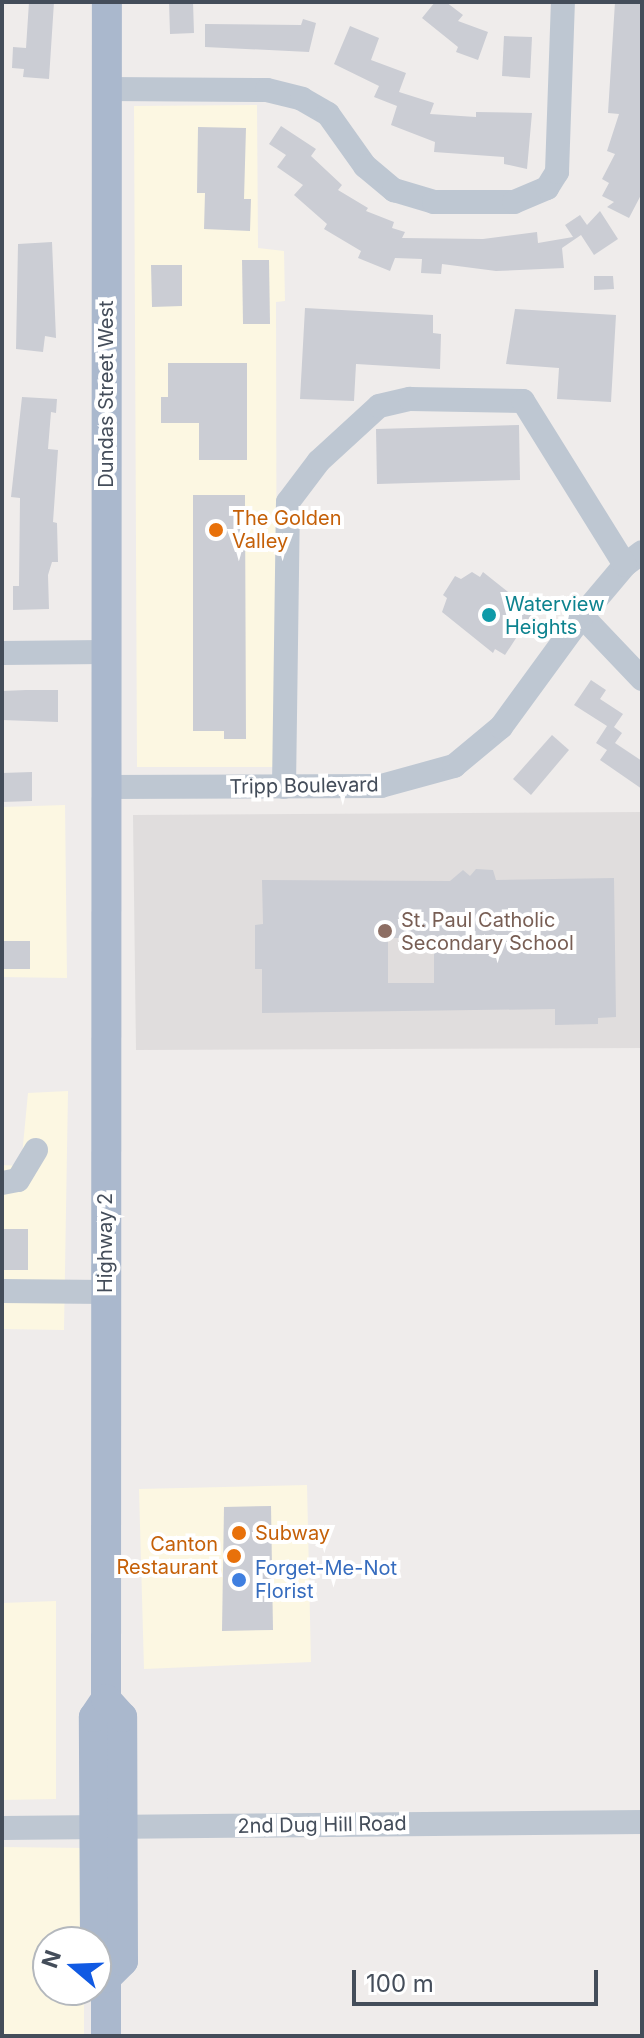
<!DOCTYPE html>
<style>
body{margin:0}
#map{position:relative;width:644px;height:2038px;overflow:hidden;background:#efeceb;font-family:Inter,sans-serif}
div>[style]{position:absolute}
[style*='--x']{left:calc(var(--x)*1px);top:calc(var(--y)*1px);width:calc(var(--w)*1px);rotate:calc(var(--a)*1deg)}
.commercial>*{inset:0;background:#fcf7e2}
.education>*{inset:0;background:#e0dddd}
.building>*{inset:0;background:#cbcdd4}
.minor>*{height:24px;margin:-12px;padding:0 12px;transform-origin:12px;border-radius:12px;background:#bec7d2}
.major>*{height:30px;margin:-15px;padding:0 15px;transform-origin:15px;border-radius:15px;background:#aab8cd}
.dots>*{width:22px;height:22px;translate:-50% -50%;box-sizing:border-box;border:4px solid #fff;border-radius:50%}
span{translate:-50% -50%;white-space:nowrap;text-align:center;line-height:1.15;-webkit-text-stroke:8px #fff;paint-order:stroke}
.street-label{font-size:20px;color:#444d5a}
.food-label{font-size:20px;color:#c56008}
.left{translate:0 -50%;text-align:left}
.right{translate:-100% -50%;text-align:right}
.culture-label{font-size:20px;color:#0d838f}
.education-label{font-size:20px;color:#785e54}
.shop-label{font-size:20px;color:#366cbe}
.frame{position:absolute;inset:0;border:4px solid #444d5a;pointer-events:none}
.north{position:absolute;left:32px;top:1926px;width:80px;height:80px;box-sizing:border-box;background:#fff;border:2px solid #b4b8bd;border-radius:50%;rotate:289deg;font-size:22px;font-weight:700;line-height:32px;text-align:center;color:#444d5a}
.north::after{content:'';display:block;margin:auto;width:28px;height:36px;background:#115ae3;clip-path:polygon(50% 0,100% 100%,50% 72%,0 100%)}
.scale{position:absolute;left:352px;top:1970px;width:246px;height:36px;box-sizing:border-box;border:4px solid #444d5a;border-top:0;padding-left:10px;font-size:24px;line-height:28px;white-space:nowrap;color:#444d5a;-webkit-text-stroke:6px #fff;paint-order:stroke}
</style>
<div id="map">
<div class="commercial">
<i style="clip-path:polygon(257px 105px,258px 248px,284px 251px,285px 301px,276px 302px,277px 767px,137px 767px,134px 106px)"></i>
<i style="clip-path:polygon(65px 805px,67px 978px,2px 977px,2px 807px)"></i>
<i style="clip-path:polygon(68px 1091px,64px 1330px,2px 1329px,2px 1165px,21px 1166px,28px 1093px)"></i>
<i style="clip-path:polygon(307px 1485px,311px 1662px,144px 1669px,139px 1489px)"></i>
<i style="clip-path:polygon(56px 1601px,56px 1799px,2px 1800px,2px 1603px)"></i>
<i style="clip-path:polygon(2px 1847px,86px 1848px,85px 1942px,48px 1942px,48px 1990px,84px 1990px,84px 2036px,2px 2036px)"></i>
</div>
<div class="education">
<i style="clip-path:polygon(642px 812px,642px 1048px,136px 1050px,133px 815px)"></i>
</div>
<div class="building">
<i style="clip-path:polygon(29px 2px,54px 2px,49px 79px,23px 77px,24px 69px,12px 68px,13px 47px,26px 48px)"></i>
<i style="clip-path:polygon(169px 2px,193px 2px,194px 33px,170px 34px)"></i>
<i style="clip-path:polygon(435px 2px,446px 2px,463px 15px,458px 21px,488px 32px,478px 60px,456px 52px,458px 47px,422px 18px)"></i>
<i style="clip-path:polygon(615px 2px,642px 2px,642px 193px,629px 218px,607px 207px,614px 202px,602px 196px,609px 183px,602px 179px,615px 154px,607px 151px,619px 114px,608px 113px)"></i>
<i style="clip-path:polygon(303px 19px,316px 23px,309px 52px,205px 47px,205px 24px,301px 25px)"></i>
<i style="clip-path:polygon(350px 26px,379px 38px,371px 60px,406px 73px,399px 92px,434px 103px,430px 114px,476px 117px,476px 112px,532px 113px,527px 169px,504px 164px,504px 157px,434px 152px,435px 142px,391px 125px,397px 106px,374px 97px,379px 86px,334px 64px)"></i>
<i style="clip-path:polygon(504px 36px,532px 37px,530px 78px,502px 76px)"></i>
<i style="clip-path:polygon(281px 126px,316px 149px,311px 156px,342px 185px,338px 190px,368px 208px,366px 211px,394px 222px,392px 228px,405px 232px,402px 238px,483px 239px,537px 232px,538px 243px,573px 237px,565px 225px,580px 215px,587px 225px,600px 211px,618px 239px,594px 255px,581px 235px,562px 248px,564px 268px,496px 271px,442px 264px,441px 274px,421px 273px,422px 259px,395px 258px,390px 271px,358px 258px,361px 251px,324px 229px,327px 224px,294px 195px,303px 185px,277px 167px,286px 155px,269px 144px)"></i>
<i style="clip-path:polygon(198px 127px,246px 128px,244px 199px,251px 199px,250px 231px,204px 229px,205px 193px,197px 193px)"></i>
<i style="clip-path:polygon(52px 242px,56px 338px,45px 336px,43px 352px,16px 349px,18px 244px)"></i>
<i style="clip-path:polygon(242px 260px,269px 260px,270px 324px,243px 324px)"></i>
<i style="clip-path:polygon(151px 265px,182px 265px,182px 306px,152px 307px)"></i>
<i style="clip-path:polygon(594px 276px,613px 276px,614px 289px,594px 290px)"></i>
<i style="clip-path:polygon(305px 308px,433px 315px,433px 333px,441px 334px,440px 369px,356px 364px,354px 401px,300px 399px)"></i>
<i style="clip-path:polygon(515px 309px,616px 315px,611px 402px,557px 399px,559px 368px,506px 364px)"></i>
<i style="clip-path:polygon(168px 363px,247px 363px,247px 460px,199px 460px,199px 423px,161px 423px,161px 397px,168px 397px)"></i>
<i style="clip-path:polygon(22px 397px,57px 399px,56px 413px,51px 412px,48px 449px,58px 450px,53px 522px,57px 523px,58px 562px,52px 562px,48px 575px,49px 609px,13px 610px,13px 586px,19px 586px,20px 498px,11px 497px)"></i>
<i style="clip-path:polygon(519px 425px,520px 480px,377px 484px,376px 429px)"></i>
<i style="clip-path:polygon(193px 495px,245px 495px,246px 739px,224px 739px,224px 731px,193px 731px)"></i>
<i style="clip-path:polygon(472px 572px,480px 577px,483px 572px,533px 612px,505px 655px,495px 649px,493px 653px,442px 612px,447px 598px,443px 595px,455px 576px,461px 579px)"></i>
<i style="clip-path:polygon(591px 680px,606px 690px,600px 699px,623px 714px,614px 727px,622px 733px,615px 743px,642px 761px,642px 789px,600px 760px,607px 750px,596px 743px,607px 726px,574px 705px)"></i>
<i style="clip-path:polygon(26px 690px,58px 690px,58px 722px,2px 720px,2px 691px)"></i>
<i style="clip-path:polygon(552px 735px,569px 750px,531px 795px,513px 779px)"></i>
<i style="clip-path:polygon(32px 772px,32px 801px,2px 802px,2px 773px)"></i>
<i style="clip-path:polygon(evenodd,476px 869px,493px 870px,496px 880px,614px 878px,616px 1017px,598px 1018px,598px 1024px,555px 1025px,555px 1009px,262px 1013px,262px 969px,255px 969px,255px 925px,263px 924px,262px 880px,450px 881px,463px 870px,470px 876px,476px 869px,388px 938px,434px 938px,434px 983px,388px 983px,388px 938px)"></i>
<i style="clip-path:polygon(2px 941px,30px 941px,30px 969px,2px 969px)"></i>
<i style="clip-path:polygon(2px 1229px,28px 1229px,28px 1270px,2px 1270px)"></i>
<i style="clip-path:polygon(271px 1506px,273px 1630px,222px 1631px,224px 1507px)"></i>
</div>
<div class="minor">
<i style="--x:107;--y:89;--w:160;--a:0.4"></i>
<i style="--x:267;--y:90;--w:36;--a:14"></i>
<i style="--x:302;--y:99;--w:30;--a:30"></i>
<i style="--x:328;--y:114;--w:64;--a:54.6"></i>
<i style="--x:365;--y:166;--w:38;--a:40"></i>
<i style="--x:394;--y:190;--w:42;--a:16.7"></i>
<i style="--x:434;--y:202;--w:80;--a:0"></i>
<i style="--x:514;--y:202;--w:36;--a:-23"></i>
<i style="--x:547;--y:188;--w:19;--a:-58"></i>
<i style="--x:557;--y:172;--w:170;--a:-88"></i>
<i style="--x:582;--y:616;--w:87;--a:46.4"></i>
<i style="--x:2;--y:653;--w:102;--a:-0.6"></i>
<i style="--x:105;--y:787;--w:276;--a:-0.2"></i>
<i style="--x:381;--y:786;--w:76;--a:-15.3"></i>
<i style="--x:454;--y:766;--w:61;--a:-39.7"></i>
<i style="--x:501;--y:727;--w:137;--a:-53.9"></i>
<i style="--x:582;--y:616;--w:67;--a:-49.9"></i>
<i style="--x:625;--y:565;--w:21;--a:-37"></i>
<i style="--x:284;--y:787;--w:285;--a:-89.2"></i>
<i style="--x:288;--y:502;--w:51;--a:-52.9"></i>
<i style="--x:319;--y:461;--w:81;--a:-42.5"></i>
<i style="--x:379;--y:406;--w:32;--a:-13"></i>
<i style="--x:410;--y:399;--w:113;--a:1"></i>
<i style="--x:523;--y:401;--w:193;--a:58.1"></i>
<i style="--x:2;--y:1183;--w:16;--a:-11"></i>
<i style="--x:18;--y:1180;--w:35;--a:-59"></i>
<i style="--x:2;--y:1291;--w:103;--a:0.6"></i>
<i style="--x:2;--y:1828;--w:640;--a:-0.54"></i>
</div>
<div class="major">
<i style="--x:95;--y:1942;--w:225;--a:-90.3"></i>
<i style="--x:94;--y:1717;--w:22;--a:-56"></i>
<i style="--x:106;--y:1699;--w:1697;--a:-89.97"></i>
<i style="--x:96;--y:1962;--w:19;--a:58"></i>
<i style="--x:106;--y:1978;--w:58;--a:90"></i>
<i style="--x:106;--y:1978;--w:24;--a:-45"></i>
<i style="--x:123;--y:1961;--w:244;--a:-90.2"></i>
<i style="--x:122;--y:1717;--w:24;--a:-132"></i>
</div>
<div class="dots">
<i style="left:216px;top:530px;background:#e8710a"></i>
<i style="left:489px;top:615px;background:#0f9aa8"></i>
<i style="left:385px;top:931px;background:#8d6e63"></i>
<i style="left:239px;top:1533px;background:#e8710a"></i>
<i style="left:234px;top:1556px;background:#e8710a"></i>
<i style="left:239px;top:1580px;background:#3f7fe0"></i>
</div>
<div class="street-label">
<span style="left:106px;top:394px;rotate:-90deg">Dundas Street West</span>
<span style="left:304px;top:786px;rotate:-1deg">Tripp Boulevard</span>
<span style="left:105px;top:1243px;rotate:-90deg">Highway 2</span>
<span style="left:322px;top:1825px;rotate:-1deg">2nd Dug Hill Road</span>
</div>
<div class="food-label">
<span class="left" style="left:232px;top:530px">The Golden<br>Valley</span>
<span class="left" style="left:255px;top:1533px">Subway</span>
<span class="right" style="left:218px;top:1556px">Canton<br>Restaurant</span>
</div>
<div class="culture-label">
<span class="left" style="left:505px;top:616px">Waterview<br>Heights</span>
</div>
<div class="education-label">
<span class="left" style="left:401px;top:932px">St. Paul Catholic<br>Secondary School</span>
</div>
<div class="shop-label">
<span class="left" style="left:255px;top:1580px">Forget-Me-Not<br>Florist</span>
</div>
<div class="frame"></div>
<div class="north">N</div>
<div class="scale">100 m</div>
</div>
